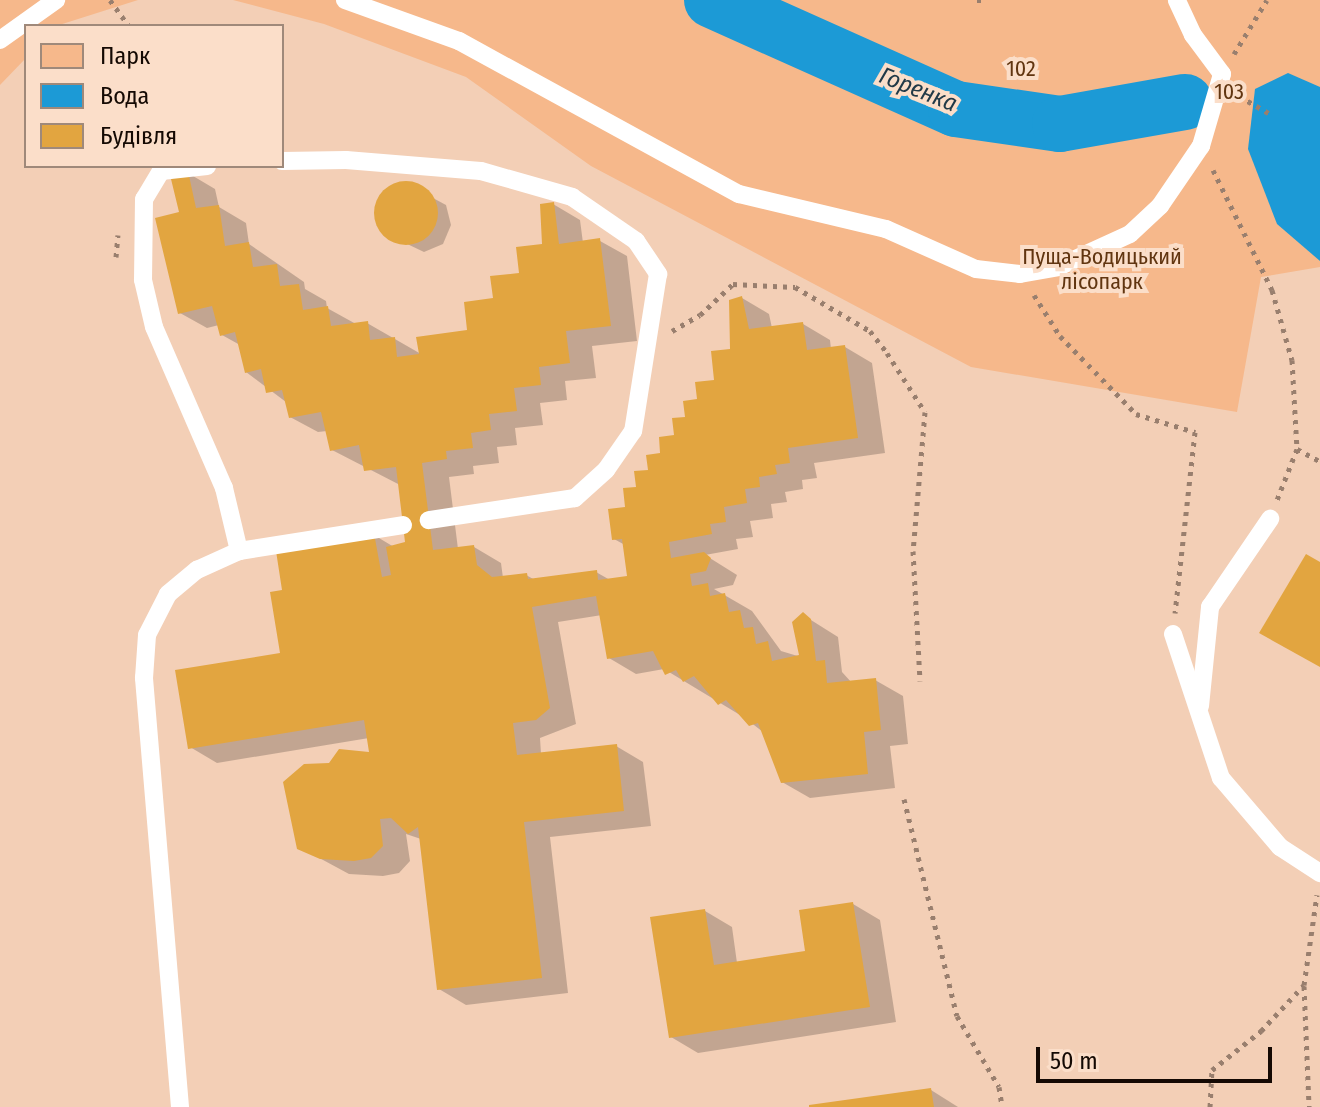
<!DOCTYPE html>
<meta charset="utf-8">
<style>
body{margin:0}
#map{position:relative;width:1320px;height:1107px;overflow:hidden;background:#f3cfb6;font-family:"Fira Sans Condensed",sans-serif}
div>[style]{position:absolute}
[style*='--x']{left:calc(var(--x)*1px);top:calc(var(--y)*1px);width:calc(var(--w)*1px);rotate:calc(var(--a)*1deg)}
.green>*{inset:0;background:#f6b88b}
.water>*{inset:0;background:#1c9ad6}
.shadow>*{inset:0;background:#0003}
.river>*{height:56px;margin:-28px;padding:0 28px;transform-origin:28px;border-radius:28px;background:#1c9ad6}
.building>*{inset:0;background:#e2a540}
.round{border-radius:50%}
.path>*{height:5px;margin-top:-2.5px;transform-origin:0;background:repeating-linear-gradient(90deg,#997f6e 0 4px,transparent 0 10px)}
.lane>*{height:18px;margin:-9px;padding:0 9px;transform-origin:9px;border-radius:9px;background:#fff}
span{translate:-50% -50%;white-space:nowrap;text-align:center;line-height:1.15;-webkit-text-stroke:8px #fbdec9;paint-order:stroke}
.park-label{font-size:22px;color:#613510}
.water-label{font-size:24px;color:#223a48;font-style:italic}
.legend{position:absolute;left:24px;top:24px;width:260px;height:144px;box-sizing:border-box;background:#fbdec9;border:2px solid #9f897a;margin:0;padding:10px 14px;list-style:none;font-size:24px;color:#140903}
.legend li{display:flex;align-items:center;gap:16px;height:40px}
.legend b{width:40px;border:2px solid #9f897a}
.scale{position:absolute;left:1036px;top:1047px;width:236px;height:36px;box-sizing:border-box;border:4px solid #140903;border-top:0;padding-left:10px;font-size:24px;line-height:28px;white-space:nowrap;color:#140903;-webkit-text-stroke:6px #fbdec9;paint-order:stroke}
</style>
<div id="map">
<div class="green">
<i style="clip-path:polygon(0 0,138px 0,56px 26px,26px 26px,26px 58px,0 85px)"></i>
<i style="clip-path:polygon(233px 0,1320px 0,1320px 267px,1261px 277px,1237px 412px,971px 367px,591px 166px,466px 77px,324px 24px)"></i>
</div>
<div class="water">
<i style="clip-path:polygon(1288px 73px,1320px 87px,1320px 261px,1277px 224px,1248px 149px,1255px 89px)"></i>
</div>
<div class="shadow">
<i style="clip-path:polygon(188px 173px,215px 189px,219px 207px,246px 223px,249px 244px,304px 282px,305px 289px,326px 301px,327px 308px,356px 324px,367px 323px,421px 354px,470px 332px,522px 274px,544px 245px,553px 204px,580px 220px,583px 243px,600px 241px,627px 256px,637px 341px,592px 346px,596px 378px,565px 381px,567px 400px,540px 403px,543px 425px,515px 428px,517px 445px,497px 447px,499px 463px,473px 466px,474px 474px,449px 477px,458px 549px,474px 547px,501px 563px,503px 578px,526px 575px,535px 580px,596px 572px,610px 580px,629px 578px,625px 545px,614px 539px,638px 489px,716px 382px,732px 350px,742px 298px,769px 314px,772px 328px,803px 324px,830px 340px,831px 349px,845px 347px,872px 363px,885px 453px,814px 463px,817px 478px,802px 480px,803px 489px,785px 492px,787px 502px,771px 504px,773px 518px,750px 521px,753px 537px,736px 539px,738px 549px,705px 555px,737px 575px,733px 585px,714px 589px,752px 611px,781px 651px,801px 657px,803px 615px,838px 637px,842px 672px,852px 683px,875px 680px,903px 696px,908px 744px,890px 746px,895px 788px,810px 798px,782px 782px,763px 732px,745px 718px,664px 669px,636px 674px,609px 658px,602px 615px,558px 622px,576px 724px,540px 738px,541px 754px,616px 746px,643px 762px,651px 826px,550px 837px,568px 993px,466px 1005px,439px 989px,421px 839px,406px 834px,410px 861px,399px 873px,383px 876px,349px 874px,299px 847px,330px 765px,371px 754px,369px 738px,217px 763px,190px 747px,282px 655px,285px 591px,374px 535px,394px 547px,407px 544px,400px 485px,332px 450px,327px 431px,318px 432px,290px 417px,286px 402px,246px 372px,240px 345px,222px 335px,219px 325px,207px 328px,180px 313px,182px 213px)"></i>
<i style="clip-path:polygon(405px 183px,446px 205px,451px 225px,443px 244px,424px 252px,382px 232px,376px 205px,387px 190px)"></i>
<i style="clip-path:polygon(853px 904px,880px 920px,896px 1022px,698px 1053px,671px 1037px,705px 911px,732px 927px,737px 963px,808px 952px)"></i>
<i style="clip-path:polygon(931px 1090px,958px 1107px,810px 1107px)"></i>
</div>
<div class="river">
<i style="--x:712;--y:0;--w:267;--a:24.1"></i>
<i style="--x:956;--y:109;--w:105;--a:8.2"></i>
<i style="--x:1060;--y:124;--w:127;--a:-10"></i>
</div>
<div class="building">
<i style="clip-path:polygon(188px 171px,196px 208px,219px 205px,225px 246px,249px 242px,253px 267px,277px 264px,280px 286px,299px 284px,303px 310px,328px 306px,331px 326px,368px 321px,370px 340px,395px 337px,397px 357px,419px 354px,416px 337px,467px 330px,464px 302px,493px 298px,490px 276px,519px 273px,516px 247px,542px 244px,540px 204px,554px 202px,559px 244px,600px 238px,611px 326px,566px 331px,570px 363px,539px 367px,541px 385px,514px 388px,517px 411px,489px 414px,491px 430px,471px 433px,473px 448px,446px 451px,447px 459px,422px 463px,433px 550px,474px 545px,477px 565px,492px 577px,527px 573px,528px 579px,597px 570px,598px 580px,627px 576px,622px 539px,612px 540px,608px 509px,625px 507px,623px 488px,636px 487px,634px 471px,648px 470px,646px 455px,660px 453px,659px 437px,674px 435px,672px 418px,685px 417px,683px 401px,697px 399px,695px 382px,714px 380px,711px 351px,730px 349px,729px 300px,742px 296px,749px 329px,803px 322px,807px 350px,845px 345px,858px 438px,788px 448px,790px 463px,775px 465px,777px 474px,759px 477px,760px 487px,745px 489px,747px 503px,724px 507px,726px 522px,710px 524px,712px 534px,669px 542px,671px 558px,704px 552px,711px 558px,706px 571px,690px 574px,692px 586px,708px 583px,710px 596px,725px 593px,729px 612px,740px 610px,744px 628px,753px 627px,756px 644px,768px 641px,772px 661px,799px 655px,792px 622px,803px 612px,811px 619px,816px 661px,825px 660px,827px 683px,876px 678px,881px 730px,864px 732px,868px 774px,781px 783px,758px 723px,749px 726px,726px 700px,718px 705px,694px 676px,683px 682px,676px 670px,665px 675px,653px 651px,607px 659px,596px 596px,532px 607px,550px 708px,536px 720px,513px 723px,517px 755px,617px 744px,624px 811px,524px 822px,542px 978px,437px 990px,418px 827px,408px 834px,391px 818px,380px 819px,383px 846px,371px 858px,354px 861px,320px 859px,297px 849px,283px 782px,304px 764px,329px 763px,339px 749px,369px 752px,364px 720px,188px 749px,175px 670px,280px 653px,270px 592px,282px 590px,276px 551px,374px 533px,382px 577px,391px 575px,386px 547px,405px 542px,396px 467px,364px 471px,359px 445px,330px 451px,321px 412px,289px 418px,282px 390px,266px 393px,261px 369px,245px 373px,235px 332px,220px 336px,212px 306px,178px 314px,155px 218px,179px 212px,171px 179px)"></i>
<i class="round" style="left:374px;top:181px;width:64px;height:64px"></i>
<i style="clip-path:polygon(1306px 554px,1320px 562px,1320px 667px,1259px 633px)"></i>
<i style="clip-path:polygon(853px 902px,870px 1007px,669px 1038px,650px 917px,705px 909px,714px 965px,805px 951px,799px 910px)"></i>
<i style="clip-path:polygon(931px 1088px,934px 1107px,809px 1107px,809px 1105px)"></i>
</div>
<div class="path">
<i style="--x:110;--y:0;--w:32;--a:54"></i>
<i style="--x:977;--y:0;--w:7;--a:0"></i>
<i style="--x:1234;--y:54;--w:63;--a:-58.6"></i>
<i style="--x:1239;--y:96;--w:34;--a:30"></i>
<i style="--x:1213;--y:170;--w:134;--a:63.8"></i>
<i style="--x:1272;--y:290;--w:73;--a:74.1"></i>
<i style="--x:1292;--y:360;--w:89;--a:86.8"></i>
<i style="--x:1297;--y:449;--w:55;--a:111.4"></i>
<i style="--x:116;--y:257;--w:22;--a:-85"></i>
<i style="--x:1034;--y:295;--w:49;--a:57.6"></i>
<i style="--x:1060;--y:336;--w:109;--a:45.7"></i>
<i style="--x:1136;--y:414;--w:62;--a:17"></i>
<i style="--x:1195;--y:432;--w:182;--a:96.3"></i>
<i style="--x:672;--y:331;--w:32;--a:-30"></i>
<i style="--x:700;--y:315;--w:45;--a:-43.2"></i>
<i style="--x:733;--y:284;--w:62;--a:2.8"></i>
<i style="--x:795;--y:287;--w:87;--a:30.4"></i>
<i style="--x:870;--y:331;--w:28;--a:52"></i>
<i style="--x:887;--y:353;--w:70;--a:57.2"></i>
<i style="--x:925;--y:412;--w:140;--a:94.9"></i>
<i style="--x:913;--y:551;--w:130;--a:86.9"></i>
<i style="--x:1297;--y:449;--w:26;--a:28"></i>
<i style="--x:904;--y:799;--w:223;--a:76.3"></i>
<i style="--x:957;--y:1016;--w:82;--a:59.4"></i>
<i style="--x:999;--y:1087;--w:20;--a:81"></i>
<i style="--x:1304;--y:986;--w:121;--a:87.6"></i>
<i style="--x:1210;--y:1107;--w:37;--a:-87"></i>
<i style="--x:1212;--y:1070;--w:63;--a:-38.5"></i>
<i style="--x:1261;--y:1031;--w:63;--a:-46.9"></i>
<i style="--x:1304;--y:985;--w:91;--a:-81.8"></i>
</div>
<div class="lane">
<i style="--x:345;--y:0;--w:121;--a:19.8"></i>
<i style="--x:459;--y:41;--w:319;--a:28.7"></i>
<i style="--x:739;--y:194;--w:151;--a:13.4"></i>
<i style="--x:886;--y:229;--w:98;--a:24"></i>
<i style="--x:976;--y:269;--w:44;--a:6.5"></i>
<i style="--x:1020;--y:274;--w:39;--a:-10"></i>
<i style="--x:1058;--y:267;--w:79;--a:-24.6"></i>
<i style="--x:1130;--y:234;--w:41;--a:-43"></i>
<i style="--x:1160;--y:206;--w:73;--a:-55.7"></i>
<i style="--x:1201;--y:146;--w:75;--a:-73.7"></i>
<i style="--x:1222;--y:74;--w:49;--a:-126.6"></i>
<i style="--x:1193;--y:35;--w:38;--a:-115"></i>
<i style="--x:0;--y:40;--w:69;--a:-35.5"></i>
<i style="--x:282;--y:161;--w:64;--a:-0.9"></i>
<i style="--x:346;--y:160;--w:135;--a:4.7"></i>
<i style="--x:481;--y:171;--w:95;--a:15.9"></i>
<i style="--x:572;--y:197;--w:78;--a:34.5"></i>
<i style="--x:636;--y:241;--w:40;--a:56"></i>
<i style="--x:658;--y:274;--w:159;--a:99"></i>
<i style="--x:633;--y:431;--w:47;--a:124.7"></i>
<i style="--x:606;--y:470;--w:42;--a:137.9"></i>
<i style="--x:575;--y:498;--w:148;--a:171.4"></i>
<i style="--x:207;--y:166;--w:46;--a:173.8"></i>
<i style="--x:161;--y:171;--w:33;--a:121"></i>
<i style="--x:144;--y:199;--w:81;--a:90.7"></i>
<i style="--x:143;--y:280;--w:48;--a:76.8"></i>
<i style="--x:154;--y:327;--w:176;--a:66.5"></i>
<i style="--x:224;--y:488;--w:65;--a:76.6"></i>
<i style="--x:1173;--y:634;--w:152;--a:71.6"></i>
<i style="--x:1221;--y:778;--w:91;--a:49.5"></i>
<i style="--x:1280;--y:847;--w:48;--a:33"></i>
<i style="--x:1200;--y:706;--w:100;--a:-84.2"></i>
<i style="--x:1210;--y:607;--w:107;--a:-55.7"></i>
<i style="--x:180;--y:1107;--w:431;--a:-94.8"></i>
<i style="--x:144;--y:678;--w:43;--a:-86"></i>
<i style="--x:147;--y:635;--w:46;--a:-62.9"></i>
<i style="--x:168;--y:594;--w:38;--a:-40"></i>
<i style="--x:197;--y:570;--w:46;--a:-24.3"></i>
<i style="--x:239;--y:551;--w:166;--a:-9"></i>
</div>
<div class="park-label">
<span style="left:1021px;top:69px">102</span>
<span style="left:1229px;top:92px">103</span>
<span style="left:1102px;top:269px">Пуща-Водицький<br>лісопарк</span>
</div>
<div class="water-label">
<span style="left:918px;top:90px;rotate:22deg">Горенка</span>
</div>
<ul class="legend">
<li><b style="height:22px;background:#f6b88b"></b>Парк</li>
<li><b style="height:22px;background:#1c9ad6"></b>Вода</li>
<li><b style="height:22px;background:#e2a540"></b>Будівля</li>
</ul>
<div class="scale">50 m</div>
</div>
